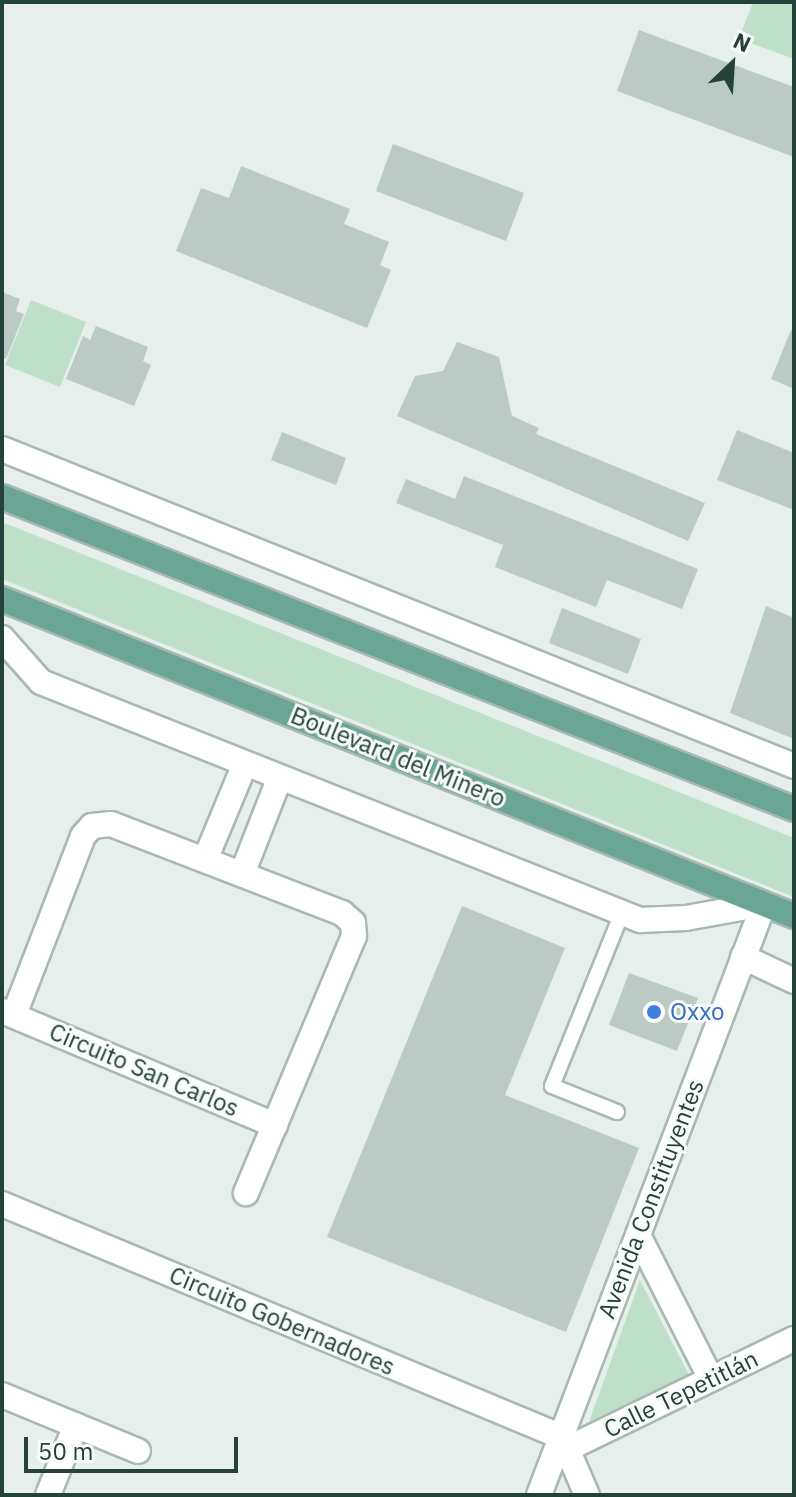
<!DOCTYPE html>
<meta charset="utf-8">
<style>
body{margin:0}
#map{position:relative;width:796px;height:1497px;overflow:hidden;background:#e6efeb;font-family:"IBM Plex Sans",sans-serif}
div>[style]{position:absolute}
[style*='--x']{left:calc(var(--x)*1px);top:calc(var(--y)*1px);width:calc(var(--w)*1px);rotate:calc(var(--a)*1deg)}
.green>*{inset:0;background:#bfe0c8}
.building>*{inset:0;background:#bbcac4}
.roads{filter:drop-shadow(2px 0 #a8b8b2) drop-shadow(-2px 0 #a8b8b2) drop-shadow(0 2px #a8b8b2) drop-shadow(0 -2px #a8b8b2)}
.service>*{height:14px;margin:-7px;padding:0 7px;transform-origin:7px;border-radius:7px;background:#fff}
.minor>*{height:24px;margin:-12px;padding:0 12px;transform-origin:12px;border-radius:12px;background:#fff}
.tertiary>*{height:24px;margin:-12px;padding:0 12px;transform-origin:12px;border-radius:12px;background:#fff}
.primary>*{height:24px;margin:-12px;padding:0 12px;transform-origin:12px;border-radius:12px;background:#6aa596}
.dots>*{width:22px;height:22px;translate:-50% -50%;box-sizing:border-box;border:4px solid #f7fbf9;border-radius:50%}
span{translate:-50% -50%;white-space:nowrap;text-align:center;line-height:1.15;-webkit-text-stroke:6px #f7fbf9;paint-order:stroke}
.street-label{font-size:24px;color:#24423a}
.shop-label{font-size:24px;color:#366cbe}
.left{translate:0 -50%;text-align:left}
.frame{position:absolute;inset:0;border:4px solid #24423a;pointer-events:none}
.north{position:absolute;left:692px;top:24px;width:80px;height:80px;-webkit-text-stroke:6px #f7fbf9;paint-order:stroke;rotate:25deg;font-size:22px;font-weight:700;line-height:32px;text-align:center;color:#24423a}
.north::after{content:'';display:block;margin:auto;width:28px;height:36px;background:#24423a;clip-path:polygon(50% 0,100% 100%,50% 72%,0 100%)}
.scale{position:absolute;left:24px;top:1437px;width:214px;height:36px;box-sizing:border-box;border:4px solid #24423a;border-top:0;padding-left:10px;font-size:24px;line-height:28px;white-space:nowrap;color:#24423a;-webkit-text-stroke:6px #f7fbf9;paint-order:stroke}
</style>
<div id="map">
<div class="green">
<i style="clip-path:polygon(753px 2px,794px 2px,794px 59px,739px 39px)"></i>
<i style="clip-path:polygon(31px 300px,86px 322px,60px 387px,5px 365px)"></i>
<i style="clip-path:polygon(2px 522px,794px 838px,794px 897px,2px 579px)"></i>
<i style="clip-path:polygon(640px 1280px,689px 1375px,589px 1422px)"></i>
</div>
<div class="building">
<i style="clip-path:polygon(639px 30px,794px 87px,794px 157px,617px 91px)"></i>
<i style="clip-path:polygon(393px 144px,524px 193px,506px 241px,376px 191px)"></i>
<i style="clip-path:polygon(241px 166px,350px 209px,344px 224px,389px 242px,380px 265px,391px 270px,367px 328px,176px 251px,201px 188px,229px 198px)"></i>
<i style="clip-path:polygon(2px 292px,20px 299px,16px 311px,24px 314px,6px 359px,2px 357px)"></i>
<i style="clip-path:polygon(96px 326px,148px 347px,143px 361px,151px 365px,134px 406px,66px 379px,83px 336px,90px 340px)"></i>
<i style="clip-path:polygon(791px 330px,794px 331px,794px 389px,771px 379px)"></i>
<i style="clip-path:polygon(457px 342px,499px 357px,512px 416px,539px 428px,536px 434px,705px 503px,688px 541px,397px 416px,415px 376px,443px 371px)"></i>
<i style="clip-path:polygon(737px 430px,794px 453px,794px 510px,717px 480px)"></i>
<i style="clip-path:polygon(282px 432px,346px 458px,336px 485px,271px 460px)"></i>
<i style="clip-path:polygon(464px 476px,698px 569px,682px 609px,607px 580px,596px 607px,495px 567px,503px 545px,396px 503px,406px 479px,455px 499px)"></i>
<i style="clip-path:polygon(766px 606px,794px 618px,794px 739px,730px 713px)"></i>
<i style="clip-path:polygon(562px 608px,641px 639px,628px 674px,549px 643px)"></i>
<i style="clip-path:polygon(462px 906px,565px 948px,505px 1095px,639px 1148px,566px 1332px,327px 1237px)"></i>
<i style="clip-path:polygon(629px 973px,698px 998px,677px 1051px,609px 1025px)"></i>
</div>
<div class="roads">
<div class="service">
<i style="--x:617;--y:1112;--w:70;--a:-158.2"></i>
<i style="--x:552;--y:1086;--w:187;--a:-68"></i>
</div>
<div class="minor">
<i style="--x:2;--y:449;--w:853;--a:21.81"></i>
<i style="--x:2;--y:638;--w:59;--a:48.4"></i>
<i style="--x:41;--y:682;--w:645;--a:21.67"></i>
<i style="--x:640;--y:920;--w:46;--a:-2.5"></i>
<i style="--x:686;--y:918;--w:79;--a:-10.2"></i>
<i style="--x:205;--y:860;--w:104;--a:-67.4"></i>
<i style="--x:242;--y:874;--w:104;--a:-68.6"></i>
<i style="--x:743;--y:957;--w:56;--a:25.2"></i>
<i style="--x:2;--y:1011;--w:296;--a:22.7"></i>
<i style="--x:14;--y:1015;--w:192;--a:-68.9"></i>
<i style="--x:83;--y:836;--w:13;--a:-48"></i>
<i style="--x:92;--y:826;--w:19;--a:-6"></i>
<i style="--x:111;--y:824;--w:248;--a:21.1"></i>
<i style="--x:342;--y:913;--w:15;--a:42"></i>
<i style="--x:353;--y:923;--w:13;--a:86"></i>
<i style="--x:354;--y:936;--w:279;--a:112.8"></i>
<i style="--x:2;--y:1204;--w:607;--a:22.59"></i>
<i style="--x:562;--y:1437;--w:63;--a:66.7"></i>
<i style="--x:638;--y:1235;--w:161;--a:63.1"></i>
<i style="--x:2;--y:1395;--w:147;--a:22.4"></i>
<i style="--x:567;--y:1449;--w:252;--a:-25.9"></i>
<i style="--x:48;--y:1495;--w:75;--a:-68.2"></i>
</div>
<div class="tertiary">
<i style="--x:539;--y:1495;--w:632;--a:-69.16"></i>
</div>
<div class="primary">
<i style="--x:2;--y:497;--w:851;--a:21.5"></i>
<i style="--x:2;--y:599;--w:853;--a:21.81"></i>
</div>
</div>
<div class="dots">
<i style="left:654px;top:1012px;background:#3f7fe0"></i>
</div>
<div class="street-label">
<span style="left:398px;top:757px;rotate:22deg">Boulevard del Minero</span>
<span style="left:144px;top:1070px;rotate:23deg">Circuito San Carlos</span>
<span style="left:651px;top:1199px;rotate:-69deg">Avenida Constituyentes</span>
<span style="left:282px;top:1321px;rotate:23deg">Circuito Gobernadores</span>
<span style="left:681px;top:1394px;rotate:-26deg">Calle Tepetitlán</span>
</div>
<div class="shop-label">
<span class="left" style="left:670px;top:1012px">Oxxo</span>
</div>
<div class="frame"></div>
<div class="north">N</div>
<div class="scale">50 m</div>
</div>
